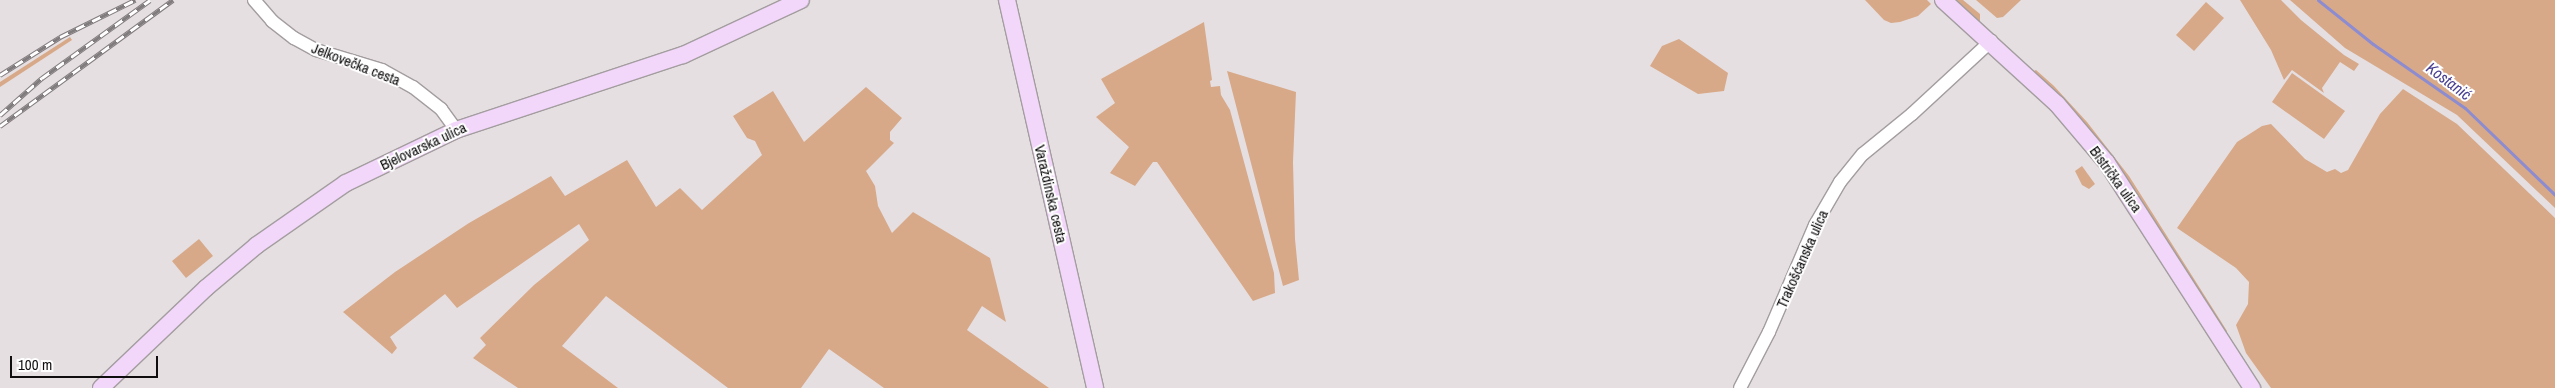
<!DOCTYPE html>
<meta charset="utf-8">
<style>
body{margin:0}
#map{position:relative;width:2555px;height:388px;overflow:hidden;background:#e6dfe2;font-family:"Archivo Narrow",sans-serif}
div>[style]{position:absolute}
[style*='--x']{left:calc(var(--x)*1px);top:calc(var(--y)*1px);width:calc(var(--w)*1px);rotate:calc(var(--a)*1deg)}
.green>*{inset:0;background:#d7a988}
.stream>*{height:3px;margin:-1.5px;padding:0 1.5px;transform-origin:1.5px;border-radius:1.5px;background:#8d8cd0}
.roads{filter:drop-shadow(1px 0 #a39d9f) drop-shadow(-1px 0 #a39d9f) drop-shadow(0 1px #a39d9f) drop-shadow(0 -1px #a39d9f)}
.minor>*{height:12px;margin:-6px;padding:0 6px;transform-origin:6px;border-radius:6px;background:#fff}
.major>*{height:16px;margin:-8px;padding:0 8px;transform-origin:8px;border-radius:8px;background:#f2d7fb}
.rail>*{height:5px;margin-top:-2.5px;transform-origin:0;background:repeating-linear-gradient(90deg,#fff 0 9px,#807b7d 0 18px);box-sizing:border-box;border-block:1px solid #807b7d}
span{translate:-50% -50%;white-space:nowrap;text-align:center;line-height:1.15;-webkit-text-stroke:4px #fff;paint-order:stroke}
.street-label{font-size:15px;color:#0f0d0e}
.water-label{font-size:16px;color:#483f91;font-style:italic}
.scale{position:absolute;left:10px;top:356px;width:148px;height:22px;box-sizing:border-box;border:2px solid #0f0d0e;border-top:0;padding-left:6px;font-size:15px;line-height:18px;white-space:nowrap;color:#0f0d0e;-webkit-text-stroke:4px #fff;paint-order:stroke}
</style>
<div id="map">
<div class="green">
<i style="clip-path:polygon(1865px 0,1927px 0,1931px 4px,1918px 16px,1900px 22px,1891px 23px,1884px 20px)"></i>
<i style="clip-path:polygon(1954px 0,1963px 0,1980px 14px,1980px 23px)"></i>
<i style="clip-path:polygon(1976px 0,2021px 0,2003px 17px,1997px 18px)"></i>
<i style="clip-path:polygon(2240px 0,2281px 0,2301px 20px,2344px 55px,2359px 64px,2354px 71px,2340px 62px,2322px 88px,2324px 93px,2292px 70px,2284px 80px,2271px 50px)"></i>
<i style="clip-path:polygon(2290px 0,2555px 0,2555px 208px,2457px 115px,2345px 48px)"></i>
<i style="clip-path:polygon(2206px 2px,2224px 18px,2194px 51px,2176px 35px)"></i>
<i style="clip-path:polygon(1204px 22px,1212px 80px,1210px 81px,1211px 87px,1220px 86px,1221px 95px,1230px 110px,1274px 273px,1275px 293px,1253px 301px,1157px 162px,1153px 162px,1135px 186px,1110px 173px,1129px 147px,1096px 117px,1115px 103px,1101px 79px)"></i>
<i style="clip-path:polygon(70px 37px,72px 40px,0 87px,0 82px)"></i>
<i style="clip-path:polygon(1679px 39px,1728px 73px,1724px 91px,1698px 94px,1650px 66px,1662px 46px)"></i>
<i style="clip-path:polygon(2036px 70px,2054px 86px,2087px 122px,2129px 176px,2227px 331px,2226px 335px,2132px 187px,2060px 99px,2034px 71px)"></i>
<i style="clip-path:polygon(1227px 71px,1296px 92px,1293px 162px,1295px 239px,1299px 280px,1283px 286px)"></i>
<i style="clip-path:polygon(2292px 73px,2345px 111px,2324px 139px,2272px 102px)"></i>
<i style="clip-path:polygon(866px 87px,902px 118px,890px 132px,890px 140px,894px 143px,866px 171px,875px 186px,878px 206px,892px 233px,913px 212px,990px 258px,1006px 322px,982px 306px,967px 330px,1049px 388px,884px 388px,829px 349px,801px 388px,728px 388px,606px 296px,562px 346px,618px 388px,518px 388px,473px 358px,486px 345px,480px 338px,534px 285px,589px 240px,579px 224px,457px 308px,445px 294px,390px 337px,397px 348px,392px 354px,343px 312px,395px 272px,469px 223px,551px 176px,565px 196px,627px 160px,656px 207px,680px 188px,702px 210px,762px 155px,755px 141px,747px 138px,733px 116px,773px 91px,804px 142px)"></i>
<i style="clip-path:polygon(2403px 89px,2457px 124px,2555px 218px,2555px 388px,2271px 388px,2246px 353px,2236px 325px,2248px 304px,2249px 282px,2236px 268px,2177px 228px,2237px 142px,2262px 126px,2271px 124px,2305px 159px,2327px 172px,2335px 169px,2341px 173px,2348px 170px,2380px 114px)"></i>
<i style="clip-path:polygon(2082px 166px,2095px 184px,2089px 189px,2082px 185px,2075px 171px)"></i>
<i style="clip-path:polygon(199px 239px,213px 256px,186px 278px,172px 261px)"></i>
</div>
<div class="stream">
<i style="--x:2318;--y:0;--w:70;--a:38.7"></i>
<i style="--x:2373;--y:44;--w:112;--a:34.8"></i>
<i style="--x:2465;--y:108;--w:125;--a:44"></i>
</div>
<div class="roads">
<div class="minor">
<i style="--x:254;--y:0;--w:28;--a:49"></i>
<i style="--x:272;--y:21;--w:28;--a:38"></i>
<i style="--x:294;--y:38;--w:25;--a:29"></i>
<i style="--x:316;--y:50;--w:69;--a:16.9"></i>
<i style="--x:382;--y:70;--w:35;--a:29"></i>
<i style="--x:413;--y:87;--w:36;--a:38"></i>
<i style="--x:441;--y:109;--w:26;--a:54"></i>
<i style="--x:1740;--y:388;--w:63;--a:-62.6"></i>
<i style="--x:1769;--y:332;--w:116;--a:-66.7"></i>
<i style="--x:1815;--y:225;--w:50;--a:-59.8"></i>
<i style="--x:1840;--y:182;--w:36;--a:-51"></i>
<i style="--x:1863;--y:154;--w:63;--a:-39.2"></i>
<i style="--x:1912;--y:114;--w:108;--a:-42.7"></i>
</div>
<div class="major">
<i style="--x:1007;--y:0;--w:398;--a:77.2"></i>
<i style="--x:1943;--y:0;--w:154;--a:42.4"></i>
<i style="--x:2057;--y:104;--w:77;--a:49.7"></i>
<i style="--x:2107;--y:163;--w:268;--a:57.2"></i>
<i style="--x:101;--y:388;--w:145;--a:-43.6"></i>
<i style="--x:206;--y:288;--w:67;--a:-40.1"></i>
<i style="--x:257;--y:245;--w:108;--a:-34.9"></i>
<i style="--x:346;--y:183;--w:122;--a:-25.7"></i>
<i style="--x:456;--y:130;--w:239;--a:-18.3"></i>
<i style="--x:683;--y:55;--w:130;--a:-25"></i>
</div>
</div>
<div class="rail">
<i style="--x:0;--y:75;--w:71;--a:-32.3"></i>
<i style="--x:60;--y:37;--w:84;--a:-26.3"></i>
<i style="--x:0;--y:115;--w:56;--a:-41.4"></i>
<i style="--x:42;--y:78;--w:133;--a:-35.8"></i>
<i style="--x:0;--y:126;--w:214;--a:-36.1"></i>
</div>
<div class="street-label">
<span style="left:356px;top:64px;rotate:21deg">Jelkovečka cesta</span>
<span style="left:423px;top:146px;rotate:-25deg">Bjelovarska ulica</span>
<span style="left:2116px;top:179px;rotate:54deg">Bistrička ulica</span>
<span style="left:1051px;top:194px;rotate:77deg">Varaždinska cesta</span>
<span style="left:1802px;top:259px;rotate:-66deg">Trakošćanska ulica</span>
</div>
<div class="water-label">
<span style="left:2449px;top:81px;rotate:37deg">Kostanić</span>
</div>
<div class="scale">100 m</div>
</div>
